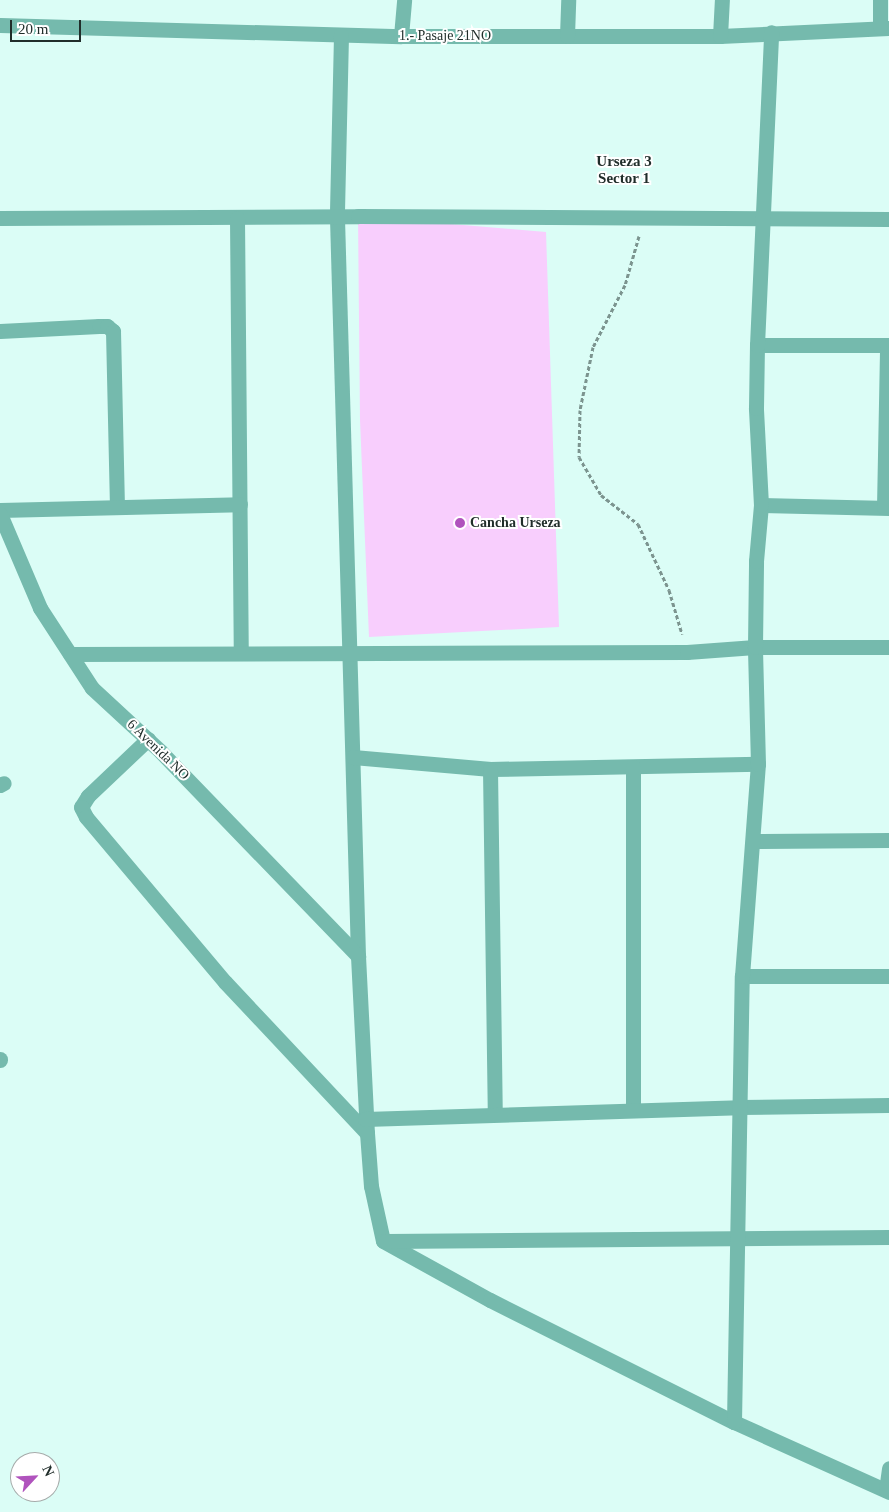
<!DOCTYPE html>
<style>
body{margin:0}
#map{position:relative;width:889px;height:1512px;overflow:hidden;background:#dbfdf6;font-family:"Times New Roman",serif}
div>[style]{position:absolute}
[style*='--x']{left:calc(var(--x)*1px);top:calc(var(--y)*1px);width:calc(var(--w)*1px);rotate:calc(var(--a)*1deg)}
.green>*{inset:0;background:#f8cefd}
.path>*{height:3px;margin-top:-1.5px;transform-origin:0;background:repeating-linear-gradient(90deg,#7c948f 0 4px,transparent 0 6.5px)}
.street>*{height:15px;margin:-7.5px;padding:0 7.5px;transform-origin:7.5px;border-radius:7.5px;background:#75baad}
.dots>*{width:14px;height:14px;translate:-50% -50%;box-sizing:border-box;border:2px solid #fff;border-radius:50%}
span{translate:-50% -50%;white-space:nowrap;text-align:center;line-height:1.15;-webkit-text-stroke:4px #fff;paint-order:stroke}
.street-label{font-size:14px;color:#202d2a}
.poi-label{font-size:14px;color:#202d2a;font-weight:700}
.left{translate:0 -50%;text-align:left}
.neighbourhood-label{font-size:15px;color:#202d2a;font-weight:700}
.north{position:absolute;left:10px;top:1452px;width:50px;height:50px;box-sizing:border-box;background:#fff;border:1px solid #a6abaa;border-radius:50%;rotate:65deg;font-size:14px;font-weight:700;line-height:20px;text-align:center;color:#202d2a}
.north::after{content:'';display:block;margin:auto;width:18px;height:22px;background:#b053bd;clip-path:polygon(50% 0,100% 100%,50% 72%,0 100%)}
.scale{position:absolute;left:10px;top:20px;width:71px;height:22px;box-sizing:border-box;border:2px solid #202d2a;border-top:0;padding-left:6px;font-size:15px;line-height:18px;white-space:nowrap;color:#202d2a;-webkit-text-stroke:4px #fff;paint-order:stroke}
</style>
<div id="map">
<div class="green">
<i style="clip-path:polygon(358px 216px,546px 232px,559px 627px,369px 637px,360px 420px)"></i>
</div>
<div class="path">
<i style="--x:639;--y:236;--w:51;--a:105.9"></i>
<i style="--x:625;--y:285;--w:70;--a:117.3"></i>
<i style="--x:593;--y:347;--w:64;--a:101.7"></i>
<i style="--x:580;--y:410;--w:47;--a:91.2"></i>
<i style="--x:579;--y:457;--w:44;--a:59.9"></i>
<i style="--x:601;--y:495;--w:47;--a:38.1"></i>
<i style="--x:638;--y:524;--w:73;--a:64.8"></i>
<i style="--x:669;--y:590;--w:46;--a:73.5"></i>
</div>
<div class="street">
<i style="--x:0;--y:25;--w:401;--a:1.6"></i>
<i style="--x:401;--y:36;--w:319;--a:0"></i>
<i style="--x:720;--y:36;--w:169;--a:-2.7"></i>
<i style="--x:880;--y:27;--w:27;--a:-90"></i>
<i style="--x:341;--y:35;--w:183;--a:91.3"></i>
<i style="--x:337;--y:218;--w:738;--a:88.37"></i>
<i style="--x:358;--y:956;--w:177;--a:87.1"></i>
<i style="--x:367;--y:1133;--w:53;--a:85.7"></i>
<i style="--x:371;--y:1186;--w:56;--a:77.7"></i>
<i style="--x:383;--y:1241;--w:122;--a:28.9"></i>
<i style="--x:490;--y:1300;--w:273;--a:26.6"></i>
<i style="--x:734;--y:1422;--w:170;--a:24.3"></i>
<i style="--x:401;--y:36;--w:36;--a:-85"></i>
<i style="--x:567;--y:36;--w:36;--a:-88"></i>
<i style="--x:720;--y:36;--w:36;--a:-87"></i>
<i style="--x:0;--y:218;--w:358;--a:-0.3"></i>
<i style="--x:358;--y:216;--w:531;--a:0.32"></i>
<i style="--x:237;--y:218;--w:435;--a:89.5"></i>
<i style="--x:0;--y:331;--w:99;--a:-2.9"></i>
<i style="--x:99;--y:326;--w:8;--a:0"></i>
<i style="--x:107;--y:326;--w:8;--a:40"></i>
<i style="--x:113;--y:331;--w:176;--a:88.7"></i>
<i style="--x:757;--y:345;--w:132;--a:0"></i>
<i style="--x:761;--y:505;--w:128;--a:1.3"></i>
<i style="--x:884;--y:507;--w:162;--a:-88.9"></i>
<i style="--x:0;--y:510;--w:240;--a:-1.4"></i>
<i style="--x:0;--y:514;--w:102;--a:66.9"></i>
<i style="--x:40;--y:608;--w:95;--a:57"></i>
<i style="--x:92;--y:688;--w:94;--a:42.8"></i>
<i style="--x:161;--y:752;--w:284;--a:46"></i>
<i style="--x:70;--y:654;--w:617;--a:-0.19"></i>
<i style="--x:687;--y:652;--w:68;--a:-4.2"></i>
<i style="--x:755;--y:647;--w:134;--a:0"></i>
<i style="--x:148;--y:739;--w:83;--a:136.5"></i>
<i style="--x:88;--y:796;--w:13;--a:122"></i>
<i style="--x:81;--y:807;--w:11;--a:63"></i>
<i style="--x:86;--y:817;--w:216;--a:49.9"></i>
<i style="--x:225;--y:982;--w:207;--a:46.8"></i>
<i style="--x:353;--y:757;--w:138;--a:5"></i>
<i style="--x:490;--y:769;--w:268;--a:-1.1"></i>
<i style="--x:490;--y:769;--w:345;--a:89.2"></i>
<i style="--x:0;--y:785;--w:4;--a:-27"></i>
<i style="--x:753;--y:841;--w:136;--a:-0.4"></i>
<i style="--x:742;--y:976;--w:147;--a:0"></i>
<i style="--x:0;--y:1059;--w:1;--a:90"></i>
<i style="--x:633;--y:1110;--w:343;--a:-90"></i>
<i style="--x:365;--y:1119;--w:374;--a:-1.8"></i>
<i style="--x:739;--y:1107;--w:150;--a:-0.8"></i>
<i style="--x:386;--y:1241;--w:503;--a:-0.46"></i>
<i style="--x:734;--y:1422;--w:446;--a:-89"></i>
<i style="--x:742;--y:976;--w:213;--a:-85.7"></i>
<i style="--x:758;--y:764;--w:117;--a:-91.5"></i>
<i style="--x:755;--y:647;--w:86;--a:-89.3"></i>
<i style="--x:756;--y:561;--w:56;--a:-84.9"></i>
<i style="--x:761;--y:505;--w:97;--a:-93"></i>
<i style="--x:756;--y:408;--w:63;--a:-89.1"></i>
<i style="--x:757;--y:345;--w:313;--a:-87.4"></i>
<i style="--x:886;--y:1490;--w:22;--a:-82"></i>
</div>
<div class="dots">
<i style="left:460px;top:523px;background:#b053bd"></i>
</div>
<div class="street-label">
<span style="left:445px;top:36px">1.- Pasaje 21NO</span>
<span style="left:158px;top:750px;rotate:44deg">6 Avenida NO</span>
</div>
<div class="poi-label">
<span class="left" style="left:470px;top:523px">Cancha Urseza</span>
</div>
<div class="neighbourhood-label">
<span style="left:624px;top:170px">Urseza 3<br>Sector 1</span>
</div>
<div class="north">N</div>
<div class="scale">20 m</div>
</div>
